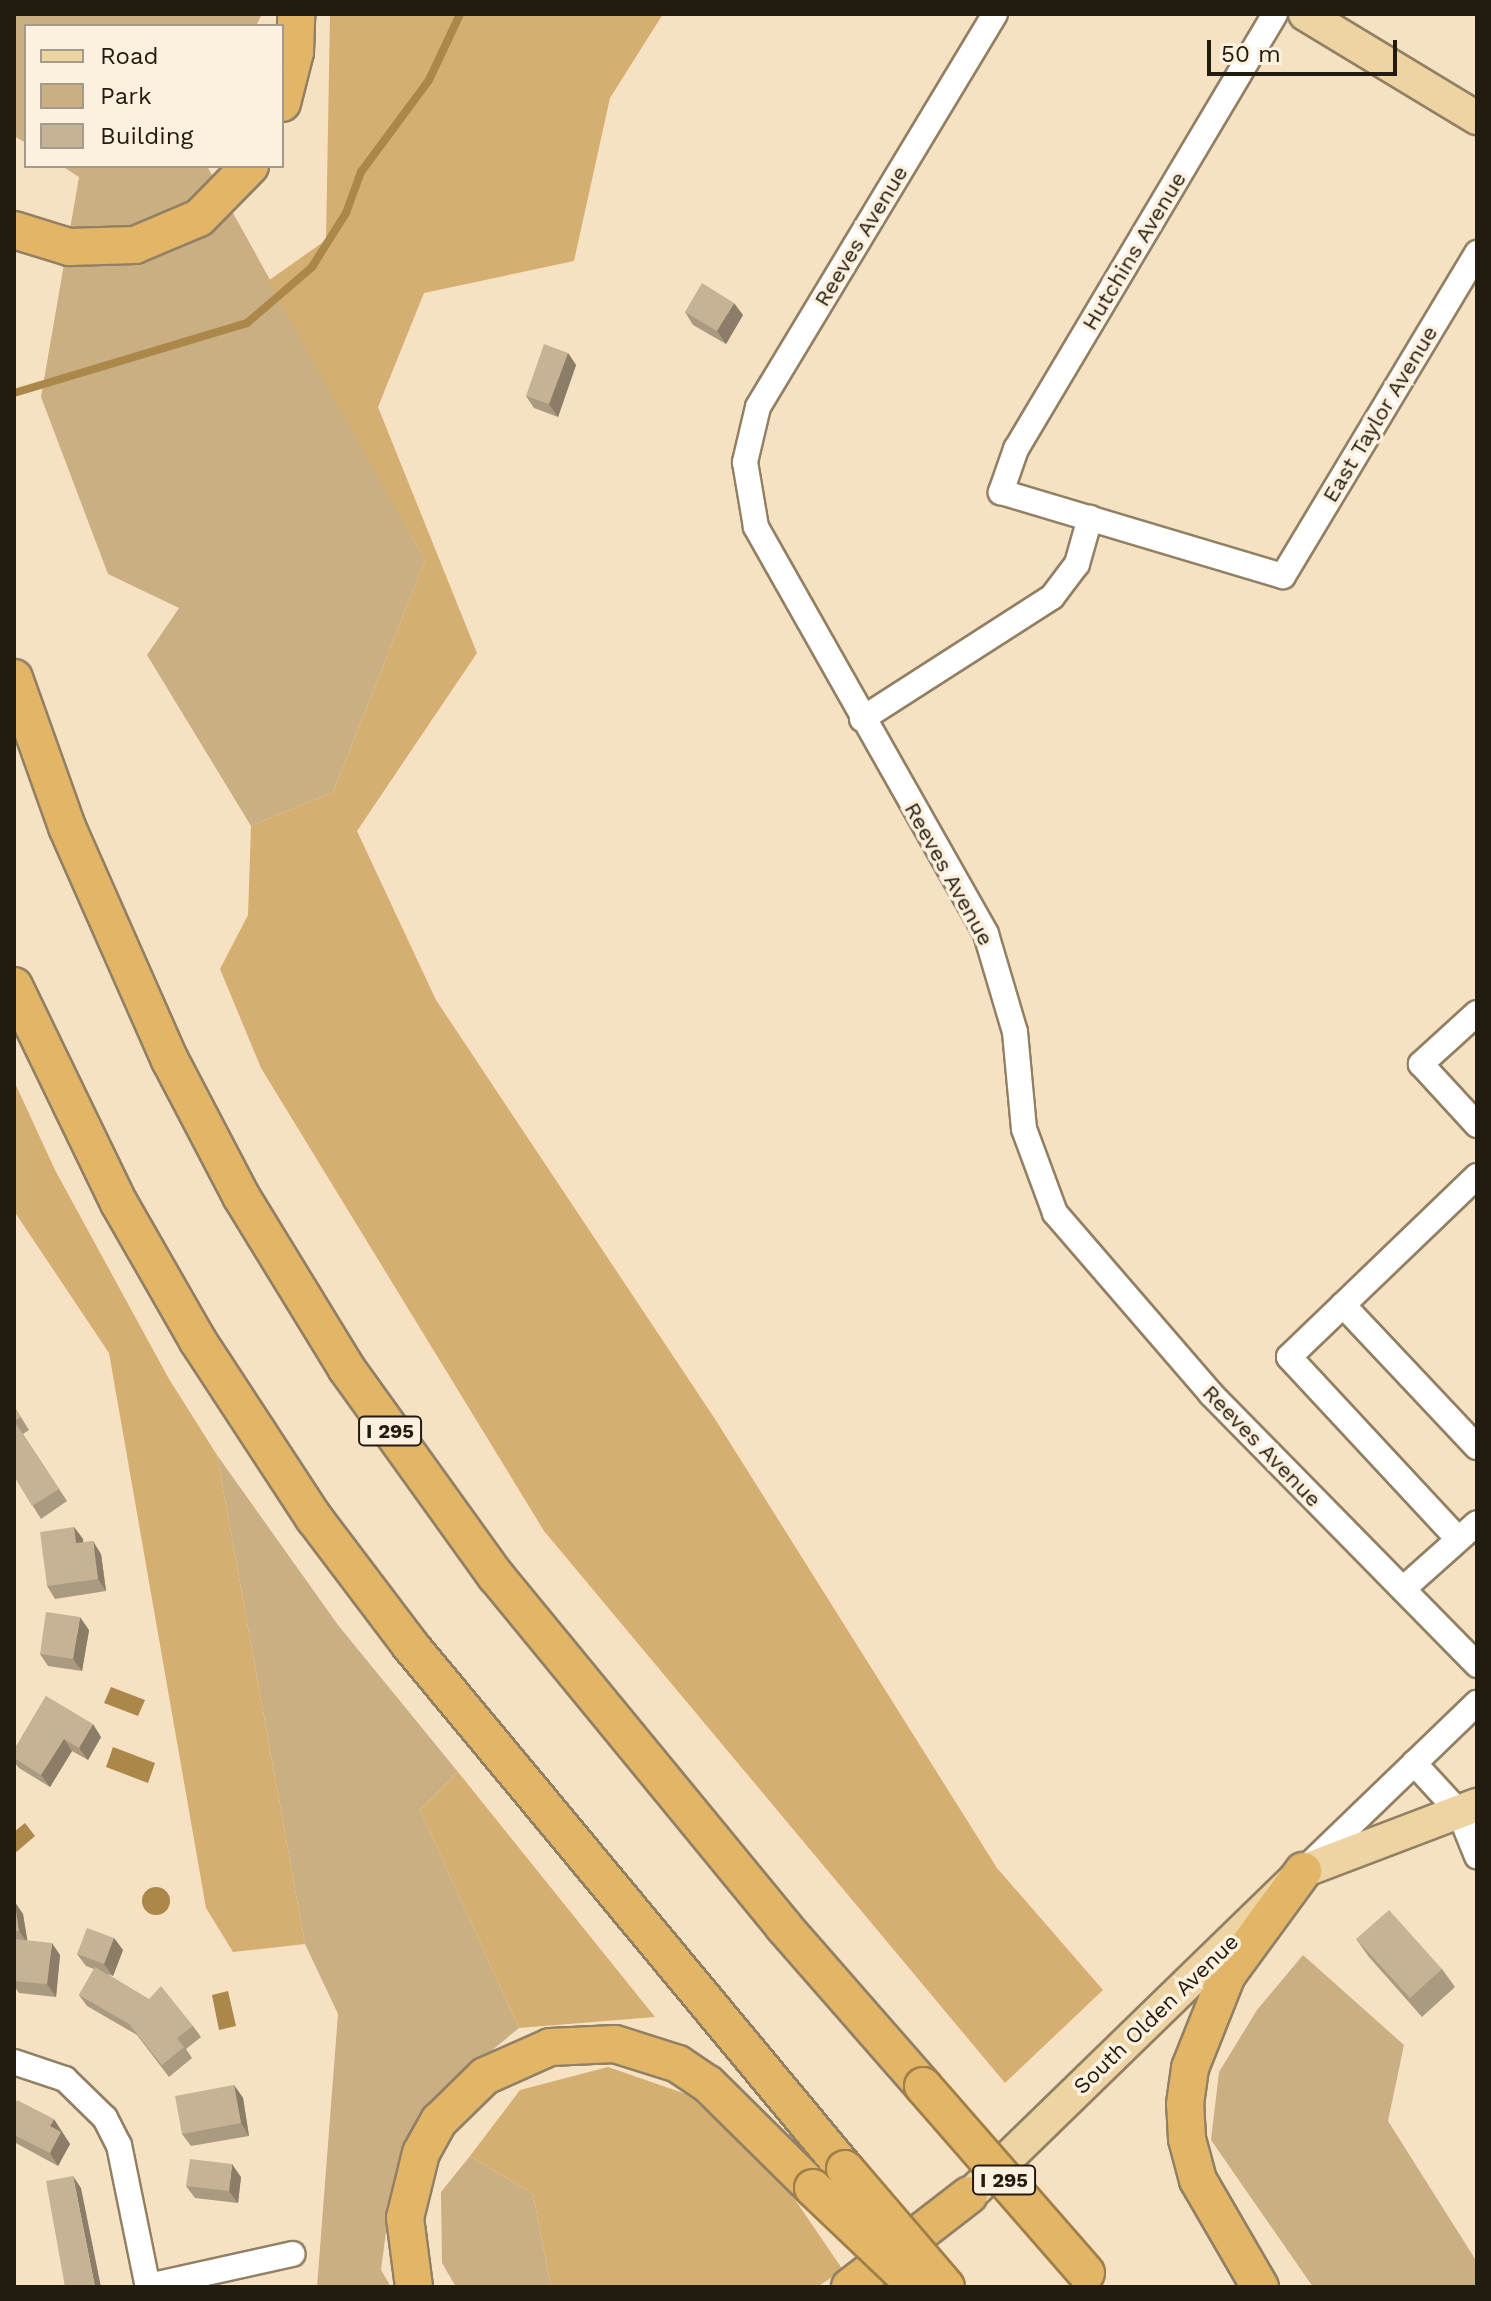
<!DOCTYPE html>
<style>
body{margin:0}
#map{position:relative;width:1491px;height:2301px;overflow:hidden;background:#f6e2c3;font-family:"Work Sans",sans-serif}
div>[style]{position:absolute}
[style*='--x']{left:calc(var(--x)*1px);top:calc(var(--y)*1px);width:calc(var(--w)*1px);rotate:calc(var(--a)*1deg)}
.green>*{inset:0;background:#caaf82}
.forest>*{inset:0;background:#d5af71}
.water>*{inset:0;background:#ac874a}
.round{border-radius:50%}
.stream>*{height:8px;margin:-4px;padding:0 4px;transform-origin:4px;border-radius:4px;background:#ac874a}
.roads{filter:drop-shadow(2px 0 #928064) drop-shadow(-2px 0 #928064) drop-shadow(0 2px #928064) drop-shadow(0 -2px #928064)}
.minor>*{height:24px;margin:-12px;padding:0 12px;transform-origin:12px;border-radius:12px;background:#fff}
.major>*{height:32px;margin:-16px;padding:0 16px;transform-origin:16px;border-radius:16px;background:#eed3a3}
.highway>*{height:36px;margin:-18px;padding:0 18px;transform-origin:18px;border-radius:18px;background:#e3b566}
.bridges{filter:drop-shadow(2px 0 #9f7f48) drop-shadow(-2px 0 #9f7f48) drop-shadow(0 2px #9f7f48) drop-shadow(0 -2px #9f7f48)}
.highway-bridge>*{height:36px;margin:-18px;padding:0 18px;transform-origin:18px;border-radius:18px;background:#e3b566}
.wall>*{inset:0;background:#aa9a80}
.shaded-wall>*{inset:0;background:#8b7d68}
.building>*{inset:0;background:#c6b395}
span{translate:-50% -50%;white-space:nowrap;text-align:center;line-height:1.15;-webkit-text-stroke:7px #fcf0de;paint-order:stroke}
.shield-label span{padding:2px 6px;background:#fcf0de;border:2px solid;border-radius:6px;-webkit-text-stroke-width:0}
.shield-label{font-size:20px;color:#221b10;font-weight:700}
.street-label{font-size:22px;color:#221b10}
.frame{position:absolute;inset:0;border:16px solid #221b10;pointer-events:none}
.legend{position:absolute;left:24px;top:24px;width:260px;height:144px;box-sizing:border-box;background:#fcf0de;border:2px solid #a59b8c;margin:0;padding:10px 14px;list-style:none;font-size:24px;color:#221b10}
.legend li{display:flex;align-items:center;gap:16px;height:40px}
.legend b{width:40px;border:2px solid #a59b8c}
.scale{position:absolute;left:1207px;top:40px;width:190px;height:36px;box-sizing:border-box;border:4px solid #221b10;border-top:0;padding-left:10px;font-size:24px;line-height:28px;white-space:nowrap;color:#221b10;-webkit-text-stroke:6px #fcf0de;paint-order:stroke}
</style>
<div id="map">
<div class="green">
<i style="clip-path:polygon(14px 14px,262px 14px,256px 26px,26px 26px,26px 143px,14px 136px)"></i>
<i style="clip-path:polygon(62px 166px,207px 166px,425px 560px,333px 792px,251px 826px,147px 655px,179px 608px,108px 574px,41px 397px,79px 177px)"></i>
<i style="clip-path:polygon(217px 1455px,338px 1625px,458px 1772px,420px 1810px,519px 2028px,440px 2093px,391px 2194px,381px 2270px,391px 2287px,317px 2287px,338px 2014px,305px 1944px)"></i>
<i style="clip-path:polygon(1303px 1955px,1404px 2045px,1388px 2121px,1477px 2262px,1477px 2287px,1313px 2287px,1211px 2140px,1219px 2072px,1257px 2010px)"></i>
<i style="clip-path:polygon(470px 2156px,533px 2194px,551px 2287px,456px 2287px,442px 2263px,441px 2192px)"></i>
</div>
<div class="forest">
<i style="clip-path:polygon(330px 14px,663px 14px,610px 98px,574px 261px,424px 293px,378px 407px,477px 653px,357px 831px,436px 1000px,715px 1419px,997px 1868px,1103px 1990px,1005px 2083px,544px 1531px,261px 1068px,220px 969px,248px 915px,251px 826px,333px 792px,425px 560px,268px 281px,326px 240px)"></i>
<i style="clip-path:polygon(14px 1081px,55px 1170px,169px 1379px,217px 1455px,305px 1944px,233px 1952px,206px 1908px,109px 1353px,14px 1211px)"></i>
<i style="clip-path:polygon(458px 1772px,655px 2017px,519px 2028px,420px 1810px)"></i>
<i style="clip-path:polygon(608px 2067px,689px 2095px,785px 2185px,843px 2270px,817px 2287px,551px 2287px,533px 2194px,470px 2156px,520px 2090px)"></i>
</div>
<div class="water">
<i style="clip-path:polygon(111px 1687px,145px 1700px,138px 1716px,104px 1703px)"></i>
<i style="clip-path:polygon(113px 1747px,155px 1763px,148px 1783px,106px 1767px)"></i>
<i style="clip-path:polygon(25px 1823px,35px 1836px,14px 1854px,14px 1832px)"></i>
<i class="round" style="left:142px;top:1887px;width:28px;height:28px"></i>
<i style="clip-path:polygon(228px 1991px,236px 2026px,219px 2030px,212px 1995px)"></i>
</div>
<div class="stream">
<i style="--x:14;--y:393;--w:243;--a:-16.7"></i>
<i style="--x:247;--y:323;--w:86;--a:-40.7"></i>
<i style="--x:312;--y:267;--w:64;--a:-57.8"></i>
<i style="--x:346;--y:213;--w:44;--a:-69.9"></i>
<i style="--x:361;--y:172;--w:114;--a:-53.5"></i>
<i style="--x:429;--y:80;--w:73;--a:-64.8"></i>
</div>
<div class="roads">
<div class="minor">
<i style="--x:995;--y:14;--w:459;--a:121.1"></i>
<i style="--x:758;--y:407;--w:57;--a:103.3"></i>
<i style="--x:745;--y:462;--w:66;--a:80.4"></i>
<i style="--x:756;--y:527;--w:467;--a:60.5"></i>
<i style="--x:986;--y:934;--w:102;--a:73.5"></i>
<i style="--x:1015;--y:1032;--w:97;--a:84.7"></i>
<i style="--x:1024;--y:1129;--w:90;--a:69.7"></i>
<i style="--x:1055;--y:1213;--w:239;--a:49.2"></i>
<i style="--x:1211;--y:1394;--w:380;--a:45.5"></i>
<i style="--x:1275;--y:14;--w:506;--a:120.77"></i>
<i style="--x:1016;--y:449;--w:46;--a:109.2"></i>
<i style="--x:1001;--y:492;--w:294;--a:16.6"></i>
<i style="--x:1283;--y:576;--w:377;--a:-59"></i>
<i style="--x:862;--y:719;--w:226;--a:-32.7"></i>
<i style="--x:1052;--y:597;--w:41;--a:-52.9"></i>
<i style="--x:1077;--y:564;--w:48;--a:-74.2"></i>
<i style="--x:1477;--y:1013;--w:76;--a:137.7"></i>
<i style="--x:1421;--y:1064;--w:83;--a:47.4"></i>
<i style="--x:1477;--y:1176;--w:186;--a:136.1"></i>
<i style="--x:1343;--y:1305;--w:195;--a:46.7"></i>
<i style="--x:1343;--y:1305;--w:75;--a:136.1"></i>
<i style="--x:1289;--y:1357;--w:248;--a:47.1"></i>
<i style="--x:1403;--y:1589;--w:99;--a:-41.7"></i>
<i style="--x:1414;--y:1763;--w:67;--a:47.4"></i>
<i style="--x:1459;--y:1812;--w:48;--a:67.8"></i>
<i style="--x:1310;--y:1864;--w:232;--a:-44"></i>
<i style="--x:14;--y:2062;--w:54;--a:18.4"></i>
<i style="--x:65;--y:2079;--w:56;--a:44.3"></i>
<i style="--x:105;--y:2118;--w:30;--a:63"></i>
<i style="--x:119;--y:2145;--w:145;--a:78.5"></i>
<i style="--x:148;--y:2286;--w:148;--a:-12.5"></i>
</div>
<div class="major">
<i style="--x:1305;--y:14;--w:201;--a:31.2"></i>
<i style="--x:977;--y:2188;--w:455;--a:-44.2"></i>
<i style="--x:1303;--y:1871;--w:186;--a:-20.8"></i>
</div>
<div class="highway">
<i style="--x:282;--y:103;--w:53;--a:-75.7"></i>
<i style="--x:295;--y:52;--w:38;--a:-88"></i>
<i style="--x:14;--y:230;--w:58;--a:17.2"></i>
<i style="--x:69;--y:247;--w:66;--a:-1.7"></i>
<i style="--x:135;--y:245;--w:69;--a:-22.9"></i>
<i style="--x:199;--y:218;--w:73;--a:-45.6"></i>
<i style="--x:14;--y:678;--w:158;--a:70.4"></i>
<i style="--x:67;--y:827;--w:255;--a:66.2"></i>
<i style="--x:170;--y:1060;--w:153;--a:62.4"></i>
<i style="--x:241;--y:1196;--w:203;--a:58.5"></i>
<i style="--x:347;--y:1369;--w:255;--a:54.3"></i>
<i style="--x:496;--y:1576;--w:454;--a:50.6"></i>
<i style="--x:784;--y:1927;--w:211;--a:48.8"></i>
<i style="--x:14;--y:986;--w:241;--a:64.2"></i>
<i style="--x:119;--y:1203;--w:159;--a:60.2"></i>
<i style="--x:198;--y:1341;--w:212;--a:56.8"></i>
<i style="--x:314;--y:1518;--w:159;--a:52.9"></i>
<i style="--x:410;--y:1645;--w:681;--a:50.3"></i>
<i style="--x:414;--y:2287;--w:70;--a:-97.4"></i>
<i style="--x:405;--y:2218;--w:67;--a:-76.2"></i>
<i style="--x:421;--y:2153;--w:37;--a:-61"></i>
<i style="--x:439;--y:2121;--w:64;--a:-44.4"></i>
<i style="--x:485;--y:2076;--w:71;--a:-24"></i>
<i style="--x:550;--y:2047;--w:65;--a:-2.6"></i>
<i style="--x:615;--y:2044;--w:66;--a:17.6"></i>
<i style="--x:678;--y:2064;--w:36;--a:34"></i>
<i style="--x:708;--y:2084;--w:148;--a:44.7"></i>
<i style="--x:850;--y:2287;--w:150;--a:-37.7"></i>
<i style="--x:1260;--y:2287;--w:124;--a:-120.1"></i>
<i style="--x:1198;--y:2180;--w:42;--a:-105"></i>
<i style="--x:1187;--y:2139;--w:35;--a:-93"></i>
<i style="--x:1185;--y:2104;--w:36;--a:-82"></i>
<i style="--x:1190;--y:2068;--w:100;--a:-68.3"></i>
<i style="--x:1227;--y:1975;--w:129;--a:-53.8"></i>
</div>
</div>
<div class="bridges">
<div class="highway-bridge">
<i style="--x:923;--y:2086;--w:248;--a:48.9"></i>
<i style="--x:845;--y:2169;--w:155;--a:49.4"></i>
<i style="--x:813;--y:2188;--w:144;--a:43.6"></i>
</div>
</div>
<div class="wall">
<i style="clip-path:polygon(685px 312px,743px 315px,726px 344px,693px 325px)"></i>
<i style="clip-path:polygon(568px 353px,576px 365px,558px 417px,534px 408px,526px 396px)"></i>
<i style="clip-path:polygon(14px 1406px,29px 1430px,23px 1434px,67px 1501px,41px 1519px,14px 1476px)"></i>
<i style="clip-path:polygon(74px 1527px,83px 1539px,83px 1543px,101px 1554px,106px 1591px,55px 1599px,47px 1586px)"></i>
<i style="clip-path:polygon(89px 1630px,82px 1671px,48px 1666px,40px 1654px)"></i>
<i style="clip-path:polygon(46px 1696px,101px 1737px,88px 1760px,72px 1751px,50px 1787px,19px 1768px,14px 1762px,14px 1750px)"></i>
<i style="clip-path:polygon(14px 1902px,23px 1914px,27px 1941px,60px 1955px,56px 1997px,19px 1993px,14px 1986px)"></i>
<i style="clip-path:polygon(114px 1938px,123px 1950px,113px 1976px,107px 1974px,193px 2026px,201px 2037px,186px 2049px,192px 2058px,169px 2077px,137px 2035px,87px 2006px,79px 1995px,94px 1969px,86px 1966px,77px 1954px)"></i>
<i style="clip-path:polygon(1356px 1939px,1442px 1969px,1455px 1987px,1422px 2017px,1369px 1957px)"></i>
<i style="clip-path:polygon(234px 2085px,243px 2098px,249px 2136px,191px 2146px,182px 2134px)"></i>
<i style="clip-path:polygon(14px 2105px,62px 2131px,61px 2133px,70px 2144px,58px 2166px,14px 2142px)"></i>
<i style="clip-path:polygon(241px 2177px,238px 2203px,195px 2198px,186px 2186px)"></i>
</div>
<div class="shaded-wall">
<i style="clip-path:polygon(734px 303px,743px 315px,726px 344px,717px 331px)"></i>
<i style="clip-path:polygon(568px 353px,576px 365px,558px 417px,549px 404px)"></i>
<i style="clip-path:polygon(74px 1527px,83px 1539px,85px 1556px,76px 1543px)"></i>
<i style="clip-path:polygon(93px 1541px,101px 1554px,106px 1591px,98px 1579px)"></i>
<i style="clip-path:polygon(80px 1617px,89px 1630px,82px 1671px,73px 1659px)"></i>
<i style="clip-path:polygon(93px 1724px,101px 1737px,88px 1760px,79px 1748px)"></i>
<i style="clip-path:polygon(64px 1739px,72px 1751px,50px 1787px,41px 1775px)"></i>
<i style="clip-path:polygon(15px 1902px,23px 1914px,28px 1944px,19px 1931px)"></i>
<i style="clip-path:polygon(114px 1938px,123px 1950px,113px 1976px,104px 1964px)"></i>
<i style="clip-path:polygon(52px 1943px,60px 1955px,56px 1997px,47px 1984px)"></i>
<i style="clip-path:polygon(234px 2085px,243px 2098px,249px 2136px,241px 2123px)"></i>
<i style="clip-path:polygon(54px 2119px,70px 2144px,58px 2166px,50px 2153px,50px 2126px)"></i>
<i style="clip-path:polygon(232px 2164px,241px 2177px,238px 2203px,229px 2191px)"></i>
<i style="clip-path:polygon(73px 2176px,81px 2188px,101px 2287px,95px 2287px)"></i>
</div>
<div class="building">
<i style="clip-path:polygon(702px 283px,734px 303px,717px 331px,685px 312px)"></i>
<i style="clip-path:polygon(544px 344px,568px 353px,549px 404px,526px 396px)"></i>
<i style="clip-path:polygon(14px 1407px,21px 1417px,14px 1421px,59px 1489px,32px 1506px,14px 1476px)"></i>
<i style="clip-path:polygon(74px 1527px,76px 1543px,93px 1541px,98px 1579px,47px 1586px,40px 1532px)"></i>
<i style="clip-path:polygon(46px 1612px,80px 1617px,73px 1659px,40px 1654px)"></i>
<i style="clip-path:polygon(46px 1696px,93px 1724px,79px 1748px,64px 1739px,41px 1775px,14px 1758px,14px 1750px)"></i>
<i style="clip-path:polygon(14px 1902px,19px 1931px,14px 1932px)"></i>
<i style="clip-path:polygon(1389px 1910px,1442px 1969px,1410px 1998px,1356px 1939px)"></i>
<i style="clip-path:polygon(87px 1928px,114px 1938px,104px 1964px,77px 1954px)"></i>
<i style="clip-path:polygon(15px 1939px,52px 1943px,47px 1984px,14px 1981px)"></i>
<i style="clip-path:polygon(95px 1967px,149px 1999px,161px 1986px,193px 2026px,177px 2038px,184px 2047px,162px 2065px,129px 2024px,79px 1995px)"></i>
<i style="clip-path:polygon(234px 2085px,241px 2123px,182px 2134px,175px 2096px)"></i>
<i style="clip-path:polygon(17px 2100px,54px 2119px,50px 2126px,61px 2132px,50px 2153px,14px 2135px,14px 2105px)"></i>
<i style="clip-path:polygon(190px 2159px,232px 2164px,229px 2191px,186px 2186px)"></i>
<i style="clip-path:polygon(73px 2176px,95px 2287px,65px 2287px,46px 2181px)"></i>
</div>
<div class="shield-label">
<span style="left:390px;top:1431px">I 295</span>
<span style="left:1004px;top:2180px">I 295</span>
</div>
<div class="street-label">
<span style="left:861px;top:236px;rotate:-59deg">Reeves Avenue</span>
<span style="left:1134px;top:251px;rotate:-59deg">Hutchins Avenue</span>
<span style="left:1380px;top:414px;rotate:-59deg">East Taylor Avenue</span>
<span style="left:949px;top:874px;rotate:61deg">Reeves Avenue</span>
<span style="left:1262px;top:1446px;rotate:46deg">Reeves Avenue</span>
<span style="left:1156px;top:2014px;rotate:-44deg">South Olden Avenue</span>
</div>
<div class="frame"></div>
<ul class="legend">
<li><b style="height:10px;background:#eed3a3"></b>Road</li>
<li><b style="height:22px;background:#caaf82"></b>Park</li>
<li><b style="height:22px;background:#c6b395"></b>Building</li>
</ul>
<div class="scale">50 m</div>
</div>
